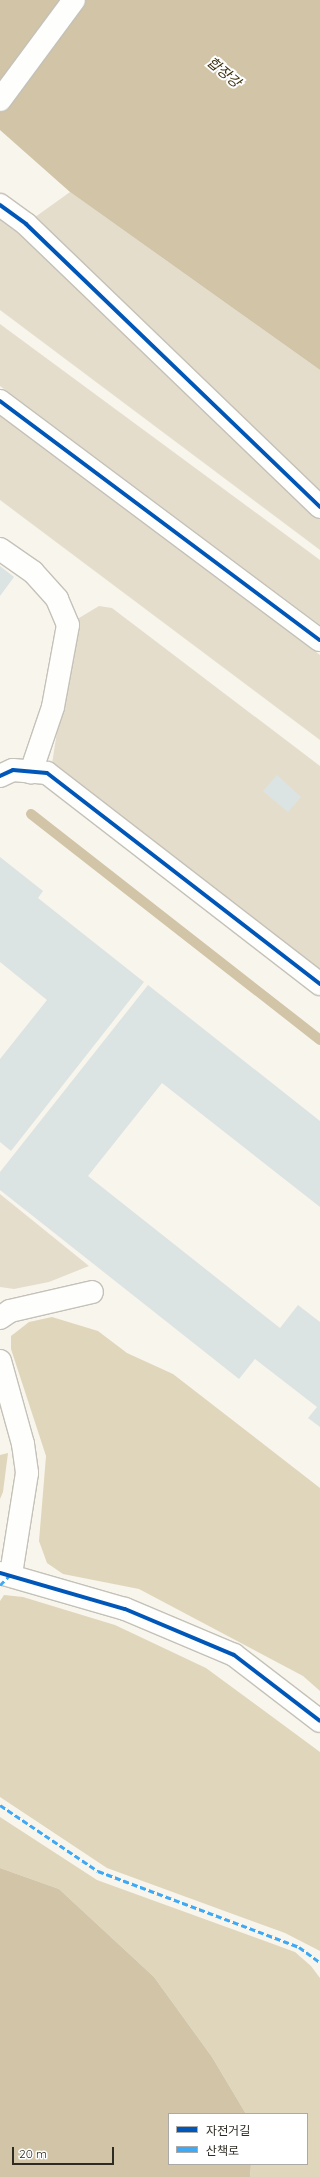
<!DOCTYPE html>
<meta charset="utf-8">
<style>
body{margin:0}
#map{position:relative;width:320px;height:2177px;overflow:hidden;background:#f8f5ec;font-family:Quicksand,"Noto Sans KR",sans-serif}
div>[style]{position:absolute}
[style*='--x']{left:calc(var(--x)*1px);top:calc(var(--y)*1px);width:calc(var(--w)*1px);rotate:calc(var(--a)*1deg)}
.green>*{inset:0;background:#e5ddcc}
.forest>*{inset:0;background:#e0d6bc}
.water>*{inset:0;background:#d1c4a7}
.stream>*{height:10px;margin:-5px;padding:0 5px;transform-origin:5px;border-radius:5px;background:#d1c4a7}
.building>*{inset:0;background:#dbe4e2}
.roads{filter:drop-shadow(1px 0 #c4c1b9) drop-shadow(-1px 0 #c4c1b9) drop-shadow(0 1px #c4c1b9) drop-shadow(0 -1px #c4c1b9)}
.minor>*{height:22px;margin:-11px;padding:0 11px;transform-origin:11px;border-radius:11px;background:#fefefc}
.quiet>*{height:3px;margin-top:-1.5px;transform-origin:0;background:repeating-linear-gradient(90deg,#3fa9f5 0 6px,transparent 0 9px)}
.cycleway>*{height:4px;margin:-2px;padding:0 2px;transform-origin:2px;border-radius:2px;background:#0057b8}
span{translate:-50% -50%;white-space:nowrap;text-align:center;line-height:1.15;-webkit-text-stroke:4px #fff;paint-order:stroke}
.water-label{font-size:14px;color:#3c2f0e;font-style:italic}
.legend{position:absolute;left:168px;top:2113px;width:140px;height:52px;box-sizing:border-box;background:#fff;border:1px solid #abaaa7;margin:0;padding:5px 7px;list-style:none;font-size:12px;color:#2e2b23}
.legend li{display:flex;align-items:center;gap:8px;height:20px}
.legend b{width:20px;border:1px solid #abaaa7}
.scale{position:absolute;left:12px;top:2147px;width:102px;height:18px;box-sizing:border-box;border:2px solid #2e2b23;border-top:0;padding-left:5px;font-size:12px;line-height:14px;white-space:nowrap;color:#2e2b23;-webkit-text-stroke:3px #fff;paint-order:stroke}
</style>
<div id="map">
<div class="green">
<i style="clip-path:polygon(70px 192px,320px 370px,320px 497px,31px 220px)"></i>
<i style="clip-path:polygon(0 218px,30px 240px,320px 519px,320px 550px,0 310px)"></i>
<i style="clip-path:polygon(0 324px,320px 560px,320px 625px,0 386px)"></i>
<i style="clip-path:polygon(0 414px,320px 655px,320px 740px,0 500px)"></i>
<i style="clip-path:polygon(99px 606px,112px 608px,320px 766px,320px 970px,52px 764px,74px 621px)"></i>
<i style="clip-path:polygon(0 1194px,89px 1266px,49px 1282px,14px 1289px,0 1287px)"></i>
</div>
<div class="forest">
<i style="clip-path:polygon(52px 1317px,98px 1331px,127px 1353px,173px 1374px,320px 1488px,320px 1691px,303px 1676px,139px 1589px,63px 1574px,47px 1563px,39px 1541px,46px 1456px,11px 1349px,11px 1336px,29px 1322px)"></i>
<i style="clip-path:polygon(8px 1453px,3px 1492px,0 1499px,0 1455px)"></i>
<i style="clip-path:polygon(4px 1595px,23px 1597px,115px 1625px,206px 1668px,320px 1752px,320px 1951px,285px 1933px,107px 1868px,0 1797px,0 1601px)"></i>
<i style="clip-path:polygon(0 1817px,97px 1880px,295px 1952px,311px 1966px,320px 1978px,320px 2177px,250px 2177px,251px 2164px,307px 2164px,307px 2114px,246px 2114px,212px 2057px,154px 1977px,59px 1889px,0 1868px)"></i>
</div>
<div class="water">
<i style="clip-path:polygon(0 0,320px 0,320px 370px,70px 192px,0 130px)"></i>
<i style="clip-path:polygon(0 1868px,59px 1889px,154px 1977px,212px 2057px,246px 2114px,169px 2114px,169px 2164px,251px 2164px,250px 2177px,0 2177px)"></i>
</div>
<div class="stream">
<i style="--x:31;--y:814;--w:367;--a:38"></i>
</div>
<div class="building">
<i style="clip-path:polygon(0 566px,14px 577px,0 596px)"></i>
<i style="clip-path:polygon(277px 775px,301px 797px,288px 812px,263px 791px)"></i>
<i style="clip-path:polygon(0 857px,43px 891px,38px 898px,144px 982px,11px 1151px,0 1142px,0 1059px,47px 1000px,0 962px)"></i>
<i style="clip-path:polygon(148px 985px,320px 1121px,320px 1207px,162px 1083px,88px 1176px,280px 1328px,298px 1305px,320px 1322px,320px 1427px,308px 1418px,317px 1407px,255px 1359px,239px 1379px,0 1190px,0 1172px)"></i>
</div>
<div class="roads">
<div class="minor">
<i style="--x:0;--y:100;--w:124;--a:-53.5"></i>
<i style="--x:0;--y:205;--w:32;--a:36"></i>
<i style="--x:26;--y:224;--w:408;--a:43.9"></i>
<i style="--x:0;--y:401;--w:399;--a:36.8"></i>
<i style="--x:0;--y:549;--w:40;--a:34.9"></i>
<i style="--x:33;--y:572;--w:36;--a:48"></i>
<i style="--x:57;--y:599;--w:28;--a:67"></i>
<i style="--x:68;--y:625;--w:83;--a:100.4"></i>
<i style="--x:53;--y:707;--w:69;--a:108.7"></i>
<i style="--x:0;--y:776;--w:14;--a:-25"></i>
<i style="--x:13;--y:770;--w:34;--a:5"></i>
<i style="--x:47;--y:773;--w:345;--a:37.7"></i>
<i style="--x:0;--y:1318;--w:12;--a:-35"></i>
<i style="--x:10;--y:1311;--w:84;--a:-13"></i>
<i style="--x:0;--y:1361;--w:86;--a:74.5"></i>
<i style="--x:23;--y:1444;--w:29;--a:82"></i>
<i style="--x:27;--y:1473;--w:102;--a:99"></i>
<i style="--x:0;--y:1573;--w:130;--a:16.1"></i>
<i style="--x:125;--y:1609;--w:118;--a:22.9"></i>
<i style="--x:234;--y:1655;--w:108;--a:37.5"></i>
</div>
</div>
<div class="quiet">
<i style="--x:0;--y:1585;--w:16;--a:-45"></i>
<i style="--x:0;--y:1805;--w:118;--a:34"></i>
<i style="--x:98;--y:1871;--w:215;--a:20.7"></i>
<i style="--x:299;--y:1947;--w:26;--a:36"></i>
</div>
<div class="cycleway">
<i style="--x:0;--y:205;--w:32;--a:36"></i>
<i style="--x:26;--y:224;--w:408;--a:43.9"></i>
<i style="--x:0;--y:401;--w:399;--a:36.8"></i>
<i style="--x:0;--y:776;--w:14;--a:-25"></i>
<i style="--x:13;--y:770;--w:34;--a:5"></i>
<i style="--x:47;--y:773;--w:345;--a:37.7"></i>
<i style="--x:0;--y:1573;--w:130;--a:16.1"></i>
<i style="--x:125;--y:1609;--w:118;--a:22.9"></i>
<i style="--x:234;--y:1655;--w:108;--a:37.5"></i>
</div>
<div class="water-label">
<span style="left:224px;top:72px;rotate:40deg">합장강</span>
</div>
<ul class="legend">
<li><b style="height:5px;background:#0057b8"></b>자전거길</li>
<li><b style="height:5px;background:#3fa9f5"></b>산책로</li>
</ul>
<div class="scale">20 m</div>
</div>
